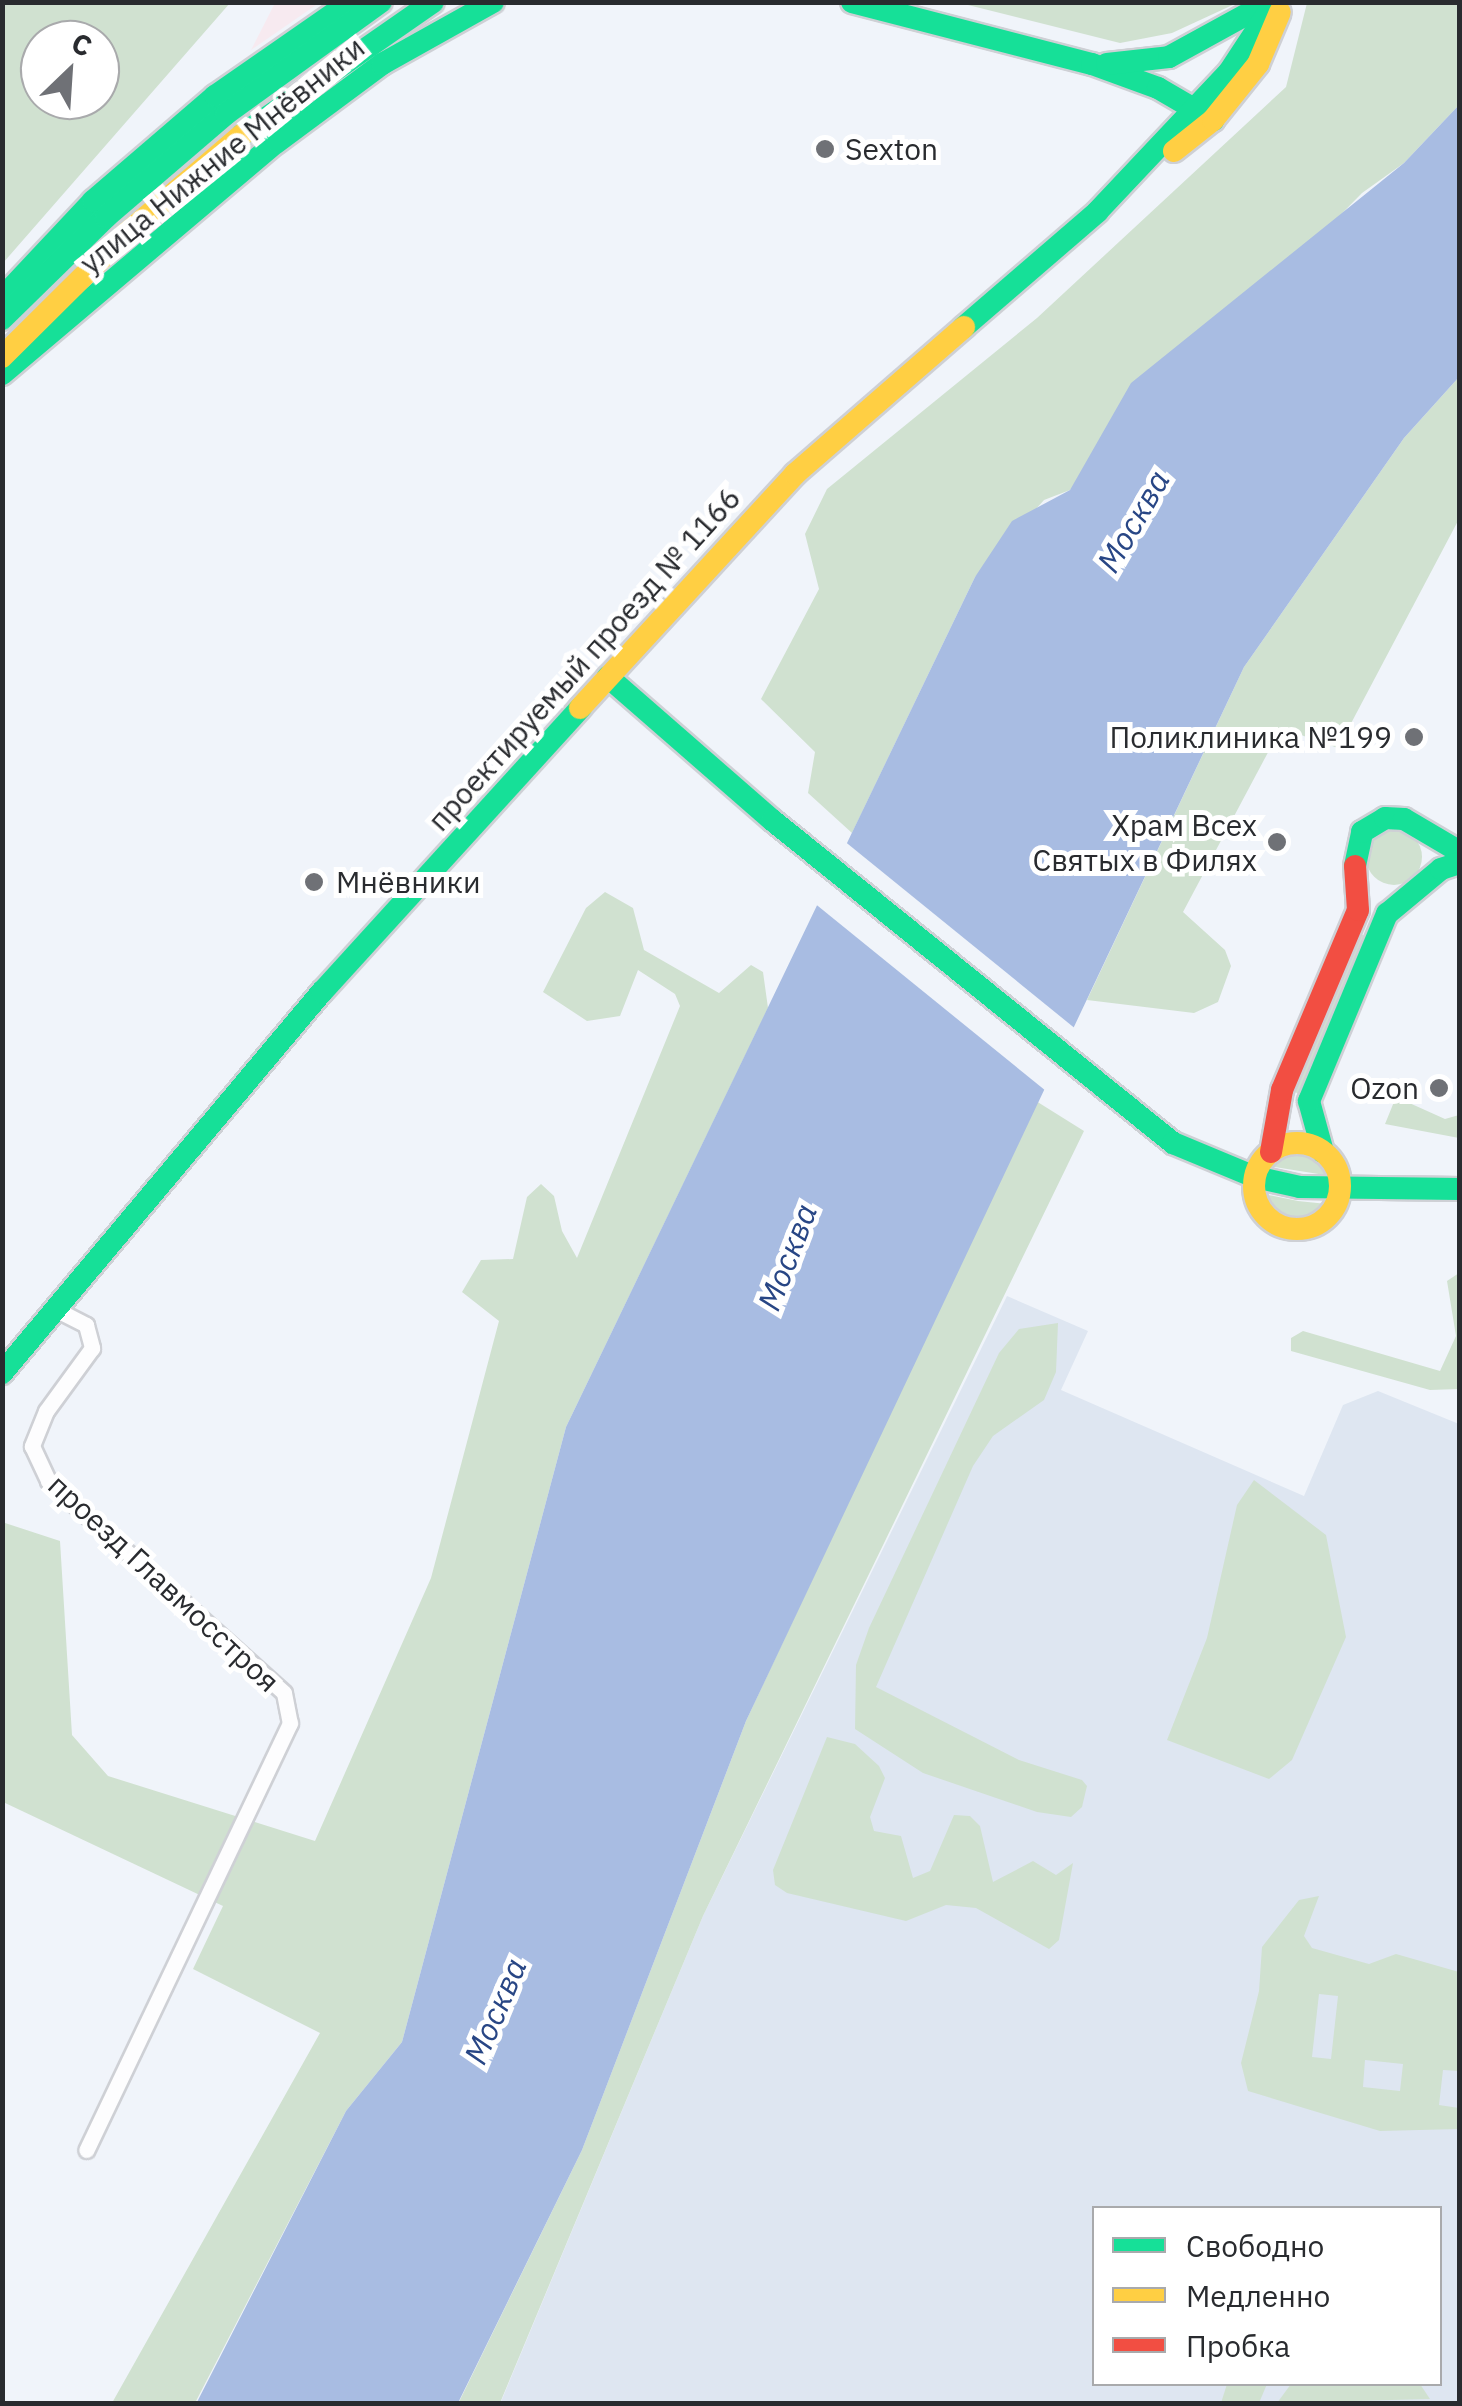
<!DOCTYPE html>
<meta charset="utf-8">
<style>
body{margin:0}
#map{position:relative;width:1462px;height:2406px;overflow:hidden;background:#f0f4fa;font-family:"IBM Plex Sans",sans-serif}
div>[style]{position:absolute}
[style*='--x']{left:calc(var(--x)*1px);top:calc(var(--y)*1px);width:calc(var(--w)*1px);rotate:calc(var(--a)*1deg)}
.commercial>*{inset:0;background:#f7eaf0}
.built>*{inset:0;background:#dee6f1}
.green>*{inset:0;background:#d0e1d0}
.round{border-radius:50%}
.water>*{inset:0;background:#a8bce2}
.pier>*{inset:0;background:#f0f4fa}
.roads{filter:drop-shadow(2px 0 #ced0d5) drop-shadow(-2px 0 #ced0d5) drop-shadow(0 2px #ced0d5) drop-shadow(0 -2px #ced0d5)}
.street>*{height:15px;margin:-7.5px;padding:0 7.5px;transform-origin:7.5px;border-radius:7.5px;background:#fdfdfe}
.fast>*{height:22px;margin:-11px;padding:0 11px;transform-origin:11px;border-radius:11px;background:#16e098}
.slow>*{height:22px;margin:-11px;padding:0 11px;transform-origin:11px;border-radius:11px;background:#ffcf43}
.slow>.ring{margin:-11px;padding:0;box-sizing:content-box;background:none;border:22px solid #ffcf43;border-radius:50%}
.jam>*{height:22px;margin:-11px;padding:0 11px;transform-origin:11px;border-radius:11px;background:#f24e42}
.dots>*{width:28px;height:28px;translate:-50% -50%;box-sizing:border-box;border:5px solid #fff;border-radius:50%}
span{translate:-50% -50%;white-space:nowrap;text-align:center;line-height:1.15;-webkit-text-stroke:10px #fff;paint-order:stroke}
.poi-label{font-size:30px;color:#292b2f}
.left{translate:0 -50%;text-align:left}
.right{translate:-100% -50%;text-align:right}
.street-label{font-size:30px;color:#292b2f}
.water-label{font-size:32px;color:#284685;font-style:italic}
.frame{position:absolute;inset:0;border:5px solid #292b2f;pointer-events:none}
.legend{position:absolute;left:1092px;top:2206px;width:350px;height:180px;box-sizing:border-box;background:#fff;border:2px solid #a9aaac;margin:0;padding:12px 18px;list-style:none;font-size:30px;color:#292b2f}
.legend li{display:flex;align-items:center;gap:20px;height:50px}
.legend b{width:50px;border:2px solid #a9aaac}
.north{position:absolute;left:20px;top:20px;width:100px;height:100px;box-sizing:border-box;background:#fff;border:2px solid #a9aaac;border-radius:50%;rotate:25deg;font-size:28px;font-weight:700;line-height:40px;text-align:center;color:#292b2f}
.north::after{content:'';display:block;margin:auto;width:35px;height:45px;background:#6f7176;clip-path:polygon(50% 0,100% 100%,50% 72%,0 100%)}
</style>
<div id="map">
<div class="commercial">
<i style="clip-path:polygon(275px 3px,319px 3px,251px 50px)"></i>
</div>
<div class="built">
<i style="clip-path:polygon(evenodd,1007px 1296px,1088px 1331px,1061px 1390px,1304px 1496px,1343px 1405px,1378px 1391px,1459px 1424px,1459px 2403px,500px 2404px,703px 1916px,1007px 1296px,1094px 2208px,1440px 2208px,1440px 2384px,1094px 2384px,1094px 2208px)"></i>
</div>
<div class="green">
<i style="clip-path:polygon(evenodd,3px 2px,230px 3px,3px 263px,2px 3px,3px 2px,40px 40px,100px 40px,100px 100px,40px 100px,40px 40px)"></i>
<i style="clip-path:polygon(960px 3px,1237px 3px,1172px 33px,1120px 43px)"></i>
<i style="clip-path:polygon(1307px 3px,1459px 3px,1459px 105px,1404px 163px,1362px 193px,1070px 490px,1044px 500px,975px 577px,852px 833px,808px 793px,815px 752px,761px 699px,819px 589px,805px 534px,827px 489px,1037px 318px,1286px 87px)"></i>
<i style="clip-path:polygon(1459px 377px,1459px 519px,1338px 748px,1281px 728px,1183px 912px,1225px 950px,1231px 966px,1218px 1002px,1194px 1013px,1087px 1000px,1244px 667px,1404px 438px)"></i>
<i class="round" style="left:1366px;top:829px;width:56px;height:56px"></i>
<i style="clip-path:polygon(605px 892px,633px 908px,644px 950px,719px 993px,751px 965px,763px 972px,768px 1008px,566px 1427px,402px 2042px,346px 2111px,195px 2403px,112px 2403px,320px 2033px,193px 1969px,223px 1906px,3px 1802px,2px 1522px,60px 1541px,72px 1735px,108px 1776px,315px 1841px,431px 1578px,499px 1321px,462px 1292px,481px 1260px,513px 1259px,527px 1197px,541px 1184px,554px 1196px,562px 1231px,577px 1258px,680px 1006px,675px 994px,638px 970px,620px 1016px,587px 1021px,543px 992px,586px 908px)"></i>
<i style="clip-path:polygon(1361px 934px,1369px 938px,1303px 1096px,1295px 1092px)"></i>
<i style="clip-path:polygon(1396px 1097px,1445px 1119px,1459px 1115px,1459px 1138px,1385px 1124px)"></i>
<i style="clip-path:polygon(1036px 1101px,1084px 1131px,703px 1916px,500px 2403px,458px 2404px,582px 2150px,746px 1721px)"></i>
<i style="clip-path:polygon(1307px 1153px,1331px 1176px,1269px 1166px,1283px 1154px)"></i>
<i style="clip-path:polygon(1264px 1194px,1298px 1201px,1327px 1204px,1313px 1217px,1292px 1220px,1273px 1211px)"></i>
<i style="clip-path:polygon(1459px 1273px,1459px 1389px,1430px 1390px,1291px 1351px,1291px 1338px,1303px 1331px,1440px 1371px,1456px 1336px,1447px 1281px)"></i>
<i style="clip-path:polygon(1058px 1323px,1056px 1372px,1044px 1400px,993px 1436px,973px 1466px,876px 1687px,1019px 1760px,1082px 1780px,1087px 1786px,1082px 1807px,1071px 1817px,1037px 1812px,923px 1773px,855px 1729px,856px 1665px,869px 1628px,999px 1353px,1019px 1329px)"></i>
<i style="clip-path:polygon(1254px 1480px,1326px 1535px,1346px 1637px,1292px 1760px,1269px 1779px,1167px 1740px,1207px 1638px,1237px 1505px)"></i>
<i style="clip-path:polygon(827px 1737px,855px 1744px,879px 1766px,885px 1778px,870px 1817px,874px 1831px,901px 1836px,913px 1878px,930px 1871px,954px 1815px,970px 1816px,980px 1826px,993px 1882px,1033px 1861px,1056px 1875px,1073px 1863px,1059px 1940px,1049px 1949px,976px 1908px,946px 1905px,906px 1921px,787px 1893px,775px 1885px,773px 1870px)"></i>
<i style="clip-path:polygon(evenodd,1319px 1896px,1304px 1936px,1312px 1948px,1369px 1964px,1396px 1954px,1459px 1972px,1459px 2071px,1443px 2070px,1439px 2105px,1459px 2108px,1459px 2129px,1380px 2131px,1248px 2091px,1241px 2063px,1259px 1991px,1262px 1947px,1299px 1900px,1319px 1896px,1319px 1994px,1338px 1996px,1331px 2059px,1312px 2057px,1319px 1994px,1319px 1896px,1365px 2060px,1403px 2064px,1400px 2091px,1363px 2087px,1365px 2060px)"></i>
<i style="clip-path:polygon(1227px 2384px,1267px 2384px,1259px 2403px,1221px 2403px)"></i>
<i style="clip-path:polygon(1291px 2384px,1420px 2384px,1430px 2399px,1277px 2403px)"></i>
</div>
<div class="water">
<i style="clip-path:polygon(1459px 105px,1459px 377px,1404px 438px,1244px 667px,746px 1721px,582px 2150px,458px 2403px,196px 2404px,346px 2111px,402px 2042px,566px 1427px,975px 577px,1012px 521px,1070px 490px,1131px 383px,1404px 163px)"></i>
</div>
<div class="pier">
<i style="clip-path:polygon(843px 840px,1077px 1030px,1046px 1091px,813px 902px)"></i>
</div>
<div class="roads">
<div class="street">
<i style="--x:55;--y:1309;--w:35;--a:27"></i>
<i style="--x:86;--y:1325;--w:24;--a:75"></i>
<i style="--x:92;--y:1348;--w:78;--a:126.1"></i>
<i style="--x:46;--y:1411;--w:38;--a:112"></i>
<i style="--x:32;--y:1446;--w:38;--a:65"></i>
<i style="--x:48;--y:1481;--w:317;--a:41.9"></i>
<i style="--x:284;--y:1693;--w:31;--a:79"></i>
<i style="--x:290;--y:1723;--w:473;--a:115.5"></i>
</div>
<div class="fast">
<i style="--x:852;--y:2;--w:248;--a:14.5"></i>
<i style="--x:1092;--y:64;--w:70;--a:20"></i>
<i style="--x:1158;--y:88;--w:64;--a:30.2"></i>
<i style="--x:1107;--y:64;--w:62;--a:-6.4"></i>
<i style="--x:1169;--y:57;--w:114;--a:-28.8"></i>
<i style="--x:243;--y:134;--w:231;--a:-34.8"></i>
<i style="--x:2;--y:298;--w:133;--a:-46.8"></i>
<i style="--x:93;--y:201;--w:161;--a:-40.7"></i>
<i style="--x:215;--y:96;--w:165;--a:-34.8"></i>
<i style="--x:2;--y:319;--w:146;--a:-44.4"></i>
<i style="--x:106;--y:217;--w:158;--a:-40.6"></i>
<i style="--x:226;--y:114;--w:191;--a:-35.9"></i>
<i style="--x:964;--y:327;--w:176;--a:-40.8"></i>
<i style="--x:1097;--y:212;--w:192;--a:-46.7"></i>
<i style="--x:1229;--y:72;--w:84;--a:-56.7"></i>
<i style="--x:2;--y:374;--w:360;--a:-40.2"></i>
<i style="--x:277;--y:142;--w:131;--a:-36.6"></i>
<i style="--x:382;--y:64;--w:127;--a:-29.2"></i>
<i style="--x:608;--y:677;--w:218;--a:41.1"></i>
<i style="--x:772;--y:820;--w:515;--a:38.85"></i>
<i style="--x:1173;--y:1143;--w:89;--a:22.5"></i>
<i style="--x:1255;--y:1177;--w:46;--a:12.5"></i>
<i style="--x:1300;--y:1187;--w:160;--a:0.7"></i>
<i style="--x:1355;--y:866;--w:35;--a:-78"></i>
<i style="--x:1362;--y:832;--w:27;--a:-31"></i>
<i style="--x:1385;--y:818;--w:19;--a:3"></i>
<i style="--x:1404;--y:819;--w:65;--a:30.5"></i>
<i style="--x:1323;--y:1152;--w:53;--a:-105.4"></i>
<i style="--x:1309;--y:1101;--w:203;--a:-67.4"></i>
<i style="--x:1387;--y:914;--w:70;--a:-39.8"></i>
<i style="--x:1441;--y:869;--w:20;--a:-18"></i>
<i style="--x:2;--y:1373;--w:498;--a:-50"></i>
<i style="--x:322;--y:992;--w:384;--a:-47.7"></i>
</div>
<div class="slow">
<i style="--x:1174;--y:151;--w:50;--a:-38.5"></i>
<i style="--x:1213;--y:120;--w:72;--a:-51.2"></i>
<i style="--x:1258;--y:64;--w:56;--a:-67.1"></i>
<i style="--x:2;--y:357;--w:176;--a:-44.8"></i>
<i style="--x:127;--y:233;--w:153;--a:-40.5"></i>
<i style="--x:580;--y:708;--w:318;--a:-47.4"></i>
<i style="--x:795;--y:474;--w:224;--a:-41"></i>
<i class="ring" style="left:1254px;top:1143px;width:64px;height:64px"></i>
</div>
<div class="jam">
<i style="--x:1271;--y:1152;--w:63;--a:-79.9"></i>
<i style="--x:1282;--y:1090;--w:195;--a:-67.1"></i>
<i style="--x:1358;--y:910;--w:44;--a:-93.9"></i>
</div>
</div>
<div class="dots">
<i style="left:825px;top:149px;background:#6f7176"></i>
<i style="left:1414px;top:737px;background:#6f7176"></i>
<i style="left:1277px;top:842px;background:#6f7176"></i>
<i style="left:314px;top:882px;background:#6f7176"></i>
<i style="left:1439px;top:1088px;background:#6f7176"></i>
</div>
<div class="poi-label">
<span class="left" style="left:845px;top:149px">Sexton</span>
<span class="right" style="left:1392px;top:737px">Поликлиника №199</span>
<span class="right" style="left:1257px;top:842px">Храм Всех<br>Святых в Филях</span>
<span class="left" style="left:336px;top:882px">Мнёвники</span>
<span class="right" style="left:1419px;top:1088px">Ozon</span>
</div>
<div class="street-label">
<span style="left:222px;top:155px;rotate:-39deg">улица Нижние Мнёвники</span>
<span style="left:584px;top:659px;rotate:-48deg">проектируемый проезд № 1166</span>
<span style="left:164px;top:1583px;rotate:43deg">проезд Главмосстроя</span>
</div>
<div class="water-label">
<span style="left:1133px;top:521px;rotate:-60deg">Москва</span>
<span style="left:787px;top:1257px;rotate:-69deg">Москва</span>
<span style="left:495px;top:2011px;rotate:-67deg">Москва</span>
</div>
<div class="frame"></div>
<ul class="legend">
<li><b style="height:12px;background:#16e098"></b>Свободно</li>
<li><b style="height:12px;background:#ffcf43"></b>Медленно</li>
<li><b style="height:12px;background:#f24e42"></b>Пробка</li>
</ul>
<div class="north">С</div>
</div>
